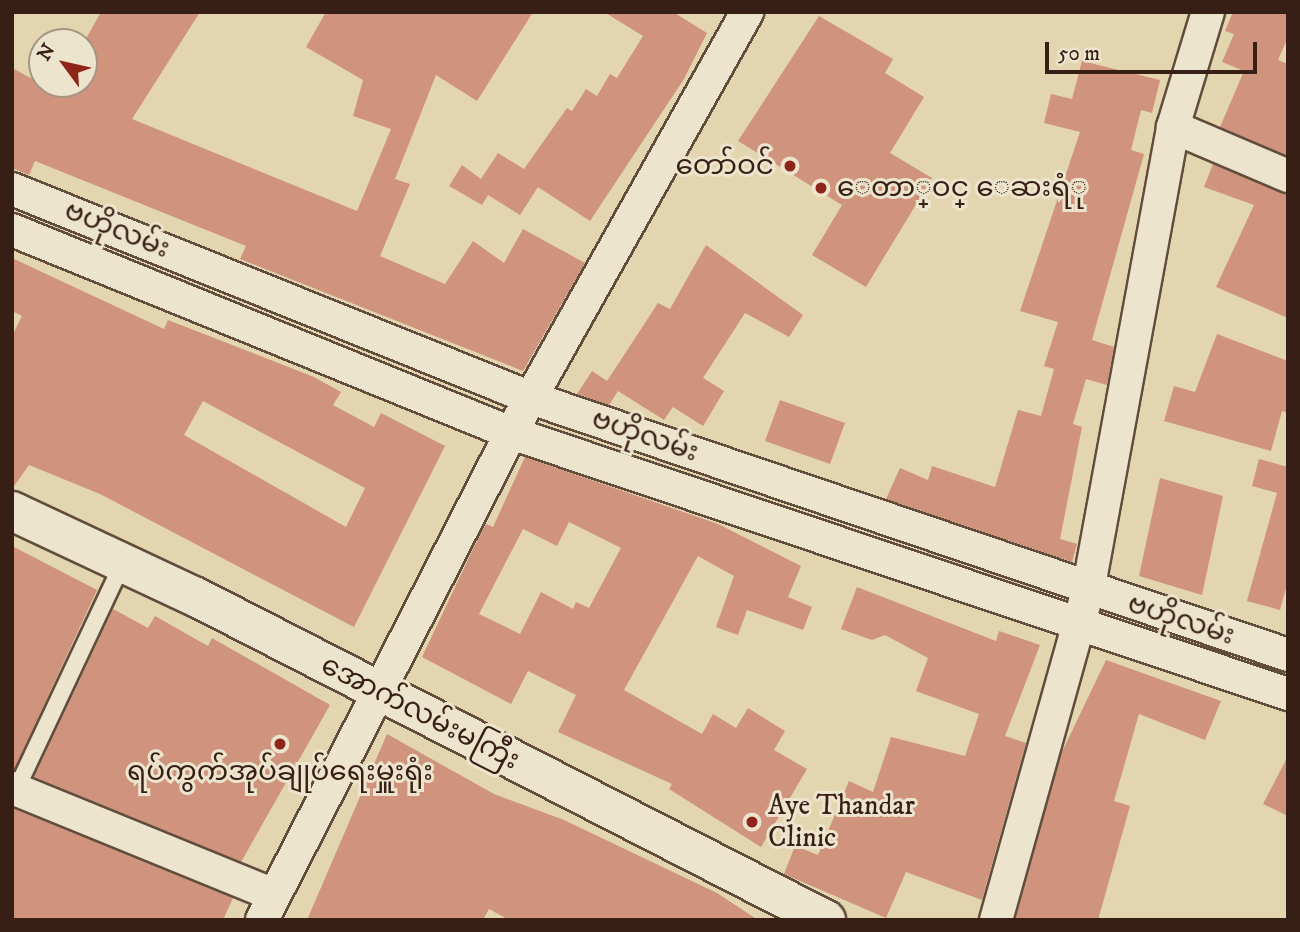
<!DOCTYPE html>
<meta charset="utf-8">
<style>
body{margin:0}
#map{position:relative;width:1300px;height:932px;overflow:hidden;background:#e2d5b0;font-family:"IM FELL DW Pica","Noto Sans Myanmar",serif}
div>[style]{position:absolute}
[style*='--x']{left:calc(var(--x)*1px);top:calc(var(--y)*1px);width:calc(var(--w)*1px);rotate:calc(var(--a)*1deg)}
.building>*{inset:0;background:#cf937e}
.roads{filter:drop-shadow(2px 0 #624c3c) drop-shadow(-2px 0 #624c3c) drop-shadow(0 2px #624c3c) drop-shadow(0 -2px #624c3c)}
.lane>*{height:16px;margin:-8px;padding:0 8px;transform-origin:8px;border-radius:8px;background:#ece4cc}
.street>*{height:32px;margin:-16px;padding:0 16px;transform-origin:16px;border-radius:16px;background:#ece4cc}
.secondary>*{height:38px;margin:-19px;padding:0 19px;transform-origin:19px;border-radius:19px;background:#ece4cc}
.dots>*{width:19px;height:19px;translate:-50% -50%;box-sizing:border-box;border:4px solid #ece4cc;border-radius:50%}
span{translate:-50% -50%;white-space:nowrap;text-align:center;line-height:1.15;-webkit-text-stroke:6px #ece4cc;paint-order:stroke}
.poi-label{font-size:28px;color:#381f15}
.right{translate:-100% -50%;text-align:right}
.left{translate:0 -50%;text-align:left}
.street-label{font-size:28px;color:#381f15}
.frame{position:absolute;inset:0;border:14px solid #381f15;pointer-events:none}
.north{position:absolute;left:28px;top:28px;width:70px;height:70px;box-sizing:border-box;background:#ece4cc;border:2px solid #a49583;border-radius:50%;rotate:303deg;font-size:19px;font-weight:700;line-height:28px;text-align:center;color:#381f15}
.north::after{content:'';display:block;margin:auto;width:24px;height:32px;background:#8f2418;clip-path:polygon(50% 0,100% 100%,50% 72%,0 100%)}
.scale{position:absolute;left:1045px;top:42px;width:212px;height:32px;box-sizing:border-box;border:4px solid #381f15;border-top:0;padding-left:9px;font-size:21px;line-height:24px;white-space:nowrap;color:#381f15;-webkit-text-stroke:5px #ece4cc;paint-order:stroke}
</style>
<div id="map">
<div class="building">
<i style="clip-path:polygon(101px 12px,200px 12px,132px 119px,357px 211px,391px 129px,353px 116px,363px 80px,306px 47px,326px 12px,533px 12px,477px 101px,436px 75px,395px 179px,410px 184px,380px 256px,445px 284px,473px 241px,504px 263px,523px 229px,585px 263px,523px 371px,240px 259px,246px 246px,35px 161px,29px 175px,12px 168px,12px 68px,42px 84px,84px 84px,84px 42px)"></i>
<i style="clip-path:polygon(604px 12px,673px 12px,707px 33px,684px 79px,590px 221px,538px 187px,520px 215px,488px 195px,482px 205px,449px 186px,462px 165px,481px 179px,498px 153px,524px 169px,567px 108px,572px 111px,586px 89px,597px 96px,610px 74px,617px 78px,643px 36px)"></i>
<i style="clip-path:polygon(1233px 12px,1288px 12px,1288px 37px,1278px 60px,1288px 64px,1288px 156px,1220px 127px,1244px 71px,1222px 62px,1234px 34px,1225px 31px)"></i>
<i style="clip-path:polygon(819px 16px,893px 59px,885px 73px,924px 97px,890px 153px,932px 178px,866px 287px,812px 255px,842px 205px,738px 141px)"></i>
<i style="clip-path:polygon(1082px 61px,1160px 80px,1152px 113px,1141px 110px,1131px 150px,1144px 154px,1092px 340px,1114px 347px,1107px 385px,1086px 379px,1073px 424px,1082px 427px,1060px 539px,1077px 544px,1072px 562px,886px 499px,900px 468px,928px 480px,932px 466px,995px 487px,1018px 410px,1041px 416px,1054px 369px,1044px 366px,1058px 322px,1020px 311px,1080px 132px,1044px 123px,1051px 94px,1072px 99px)"></i>
<i style="clip-path:polygon(1213px 164px,1288px 194px,1288px 318px,1216px 287px,1254px 205px,1204px 187px)"></i>
<i style="clip-path:polygon(706px 245px,803px 315px,789px 337px,745px 313px,703px 378px,724px 391px,703px 426px,673px 407px,664px 420px,618px 391px,609px 405px,577px 394px,592px 371px,607px 381px,658px 303px,670px 309px)"></i>
<i style="clip-path:polygon(evenodd,12px 258px,164px 329px,168px 320px,314px 377px,341px 392px,333px 405px,374px 427px,381px 413px,445px 446px,354px 627px,100px 494px,29px 465px,12px 489px,12px 336px,22px 316px,12px 311px,12px 258px,203px 401px,365px 488px,346px 527px,184px 435px,203px 401px)"></i>
<i style="clip-path:polygon(1217px 334px,1288px 361px,1288px 413px,1282px 411px,1271px 451px,1164px 421px,1174px 386px,1195px 392px)"></i>
<i style="clip-path:polygon(780px 400px,845px 423px,830px 464px,765px 441px)"></i>
<i style="clip-path:polygon(evenodd,525px 457px,718px 524px,801px 566px,788px 597px,812px 607px,803px 630px,747px 610px,738px 635px,716px 627px,734px 576px,698px 556px,624px 690px,702px 734px,713px 714px,736px 728px,748px 708px,785px 731px,774px 750px,807px 769px,761px 847px,669px 789px,672px 784px,558px 732px,576px 695px,528px 671px,511px 704px,422px 657px,473px 549px,486px 524px,493px 527px,525px 457px,569px 522px,621px 548px,589px 608px,576px 602px,573px 609px,541px 592px,520px 634px,479px 614px,523px 529px,557px 546px,569px 522px)"></i>
<i style="clip-path:polygon(1259px 459px,1288px 467px,1288px 581px,1280px 610px,1247px 601px,1277px 493px,1252px 486px)"></i>
<i style="clip-path:polygon(1160px 478px,1223px 496px,1202px 595px,1139px 576px)"></i>
<i style="clip-path:polygon(12px 546px,97px 590px,14px 770px,12px 770px)"></i>
<i style="clip-path:polygon(857px 587px,996px 641px,999px 631px,1040px 645px,1005px 736px,1026px 743px,982px 900px,906px 872px,886px 918px,784px 874px,795px 846px,818px 855px,849px 781px,873px 792px,891px 737px,965px 756px,979px 714px,916px 691px,928px 658px,885px 635px,872px 640px,841px 629px)"></i>
<i style="clip-path:polygon(113px 609px,148px 628px,155px 616px,208px 646px,212px 638px,330px 705px,241px 862px,34px 777px)"></i>
<i style="clip-path:polygon(1106px 660px,1221px 701px,1205px 740px,1139px 714px,1114px 801px,1130px 806px,1098px 920px,1015px 920px,1061px 754px)"></i>
<i style="clip-path:polygon(387px 734px,494px 794px,564px 820px,717px 893px,758px 920px,509px 920px,489px 909px,483px 920px,307px 920px)"></i>
<i style="clip-path:polygon(1288px 756px,1288px 816px,1263px 804px)"></i>
<i style="clip-path:polygon(12px 808px,233px 898px,223px 920px,12px 920px)"></i>
</div>
<div class="roads">
<div class="lane">
<i style="--x:16;--y:790;--w:249;--a:-64.8"></i>
</div>
<div class="street">
<i style="--x:1173;--y:127;--w:125;--a:23.1"></i>
<i style="--x:12;--y:189;--w:560;--a:21.93"></i>
<i style="--x:531;--y:398;--w:799;--a:18.75"></i>
<i style="--x:12;--y:230;--w:539;--a:22.14"></i>
<i style="--x:511;--y:433;--w:820;--a:18.57"></i>
<i style="--x:12;--y:788;--w:283;--a:22.2"></i>
<i style="--x:262;--y:920;--w:547;--a:-62.92"></i>
<i style="--x:511;--y:433;--w:483;--a:-60.7"></i>
<i style="--x:996;--y:920;--w:342;--a:-74.4"></i>
<i style="--x:1088;--y:591;--w:472;--a:-79.6"></i>
<i style="--x:1173;--y:127;--w:120;--a:-73.1"></i>
</div>
<div class="secondary">
<i style="--x:12;--y:511;--w:203;--a:25.1"></i>
<i style="--x:196;--y:597;--w:708;--a:27.14"></i>
</div>
</div>
<div class="dots">
<i style="left:790px;top:166px;background:#8f2418"></i>
<i style="left:821px;top:188px;background:#8f2418"></i>
<i style="left:280px;top:744px;background:#8f2418"></i>
<i style="left:752px;top:822px;background:#8f2418"></i>
</div>
<div class="poi-label">
<span class="right" style="left:774px;top:166px">တော်ဝင်</span>
<span class="left" style="left:837px;top:188px">ေတာ္ဝင္ ေဆးရံု</span>
<span style="left:280px;top:772px">ရပ်ကွက်အုပ်ချုပ်ရေးမှူးရုံး</span>
<span class="left" style="left:768px;top:822px">Aye Thandar<br>Clinic</span>
</div>
<div class="street-label">
<span style="left:117px;top:230px;rotate:22deg">ဗဟိုလမ်း</span>
<span style="left:645px;top:436px;rotate:19deg">ဗဟိုလမ်း</span>
<span style="left:1181px;top:620px;rotate:18deg">ဗဟိုလမ်း</span>
<span style="left:420px;top:713px;rotate:27deg">အောက်လမ်းမကြီး</span>
</div>
<div class="frame"></div>
<div class="north">N</div>
<div class="scale">50 m</div>
</div>
